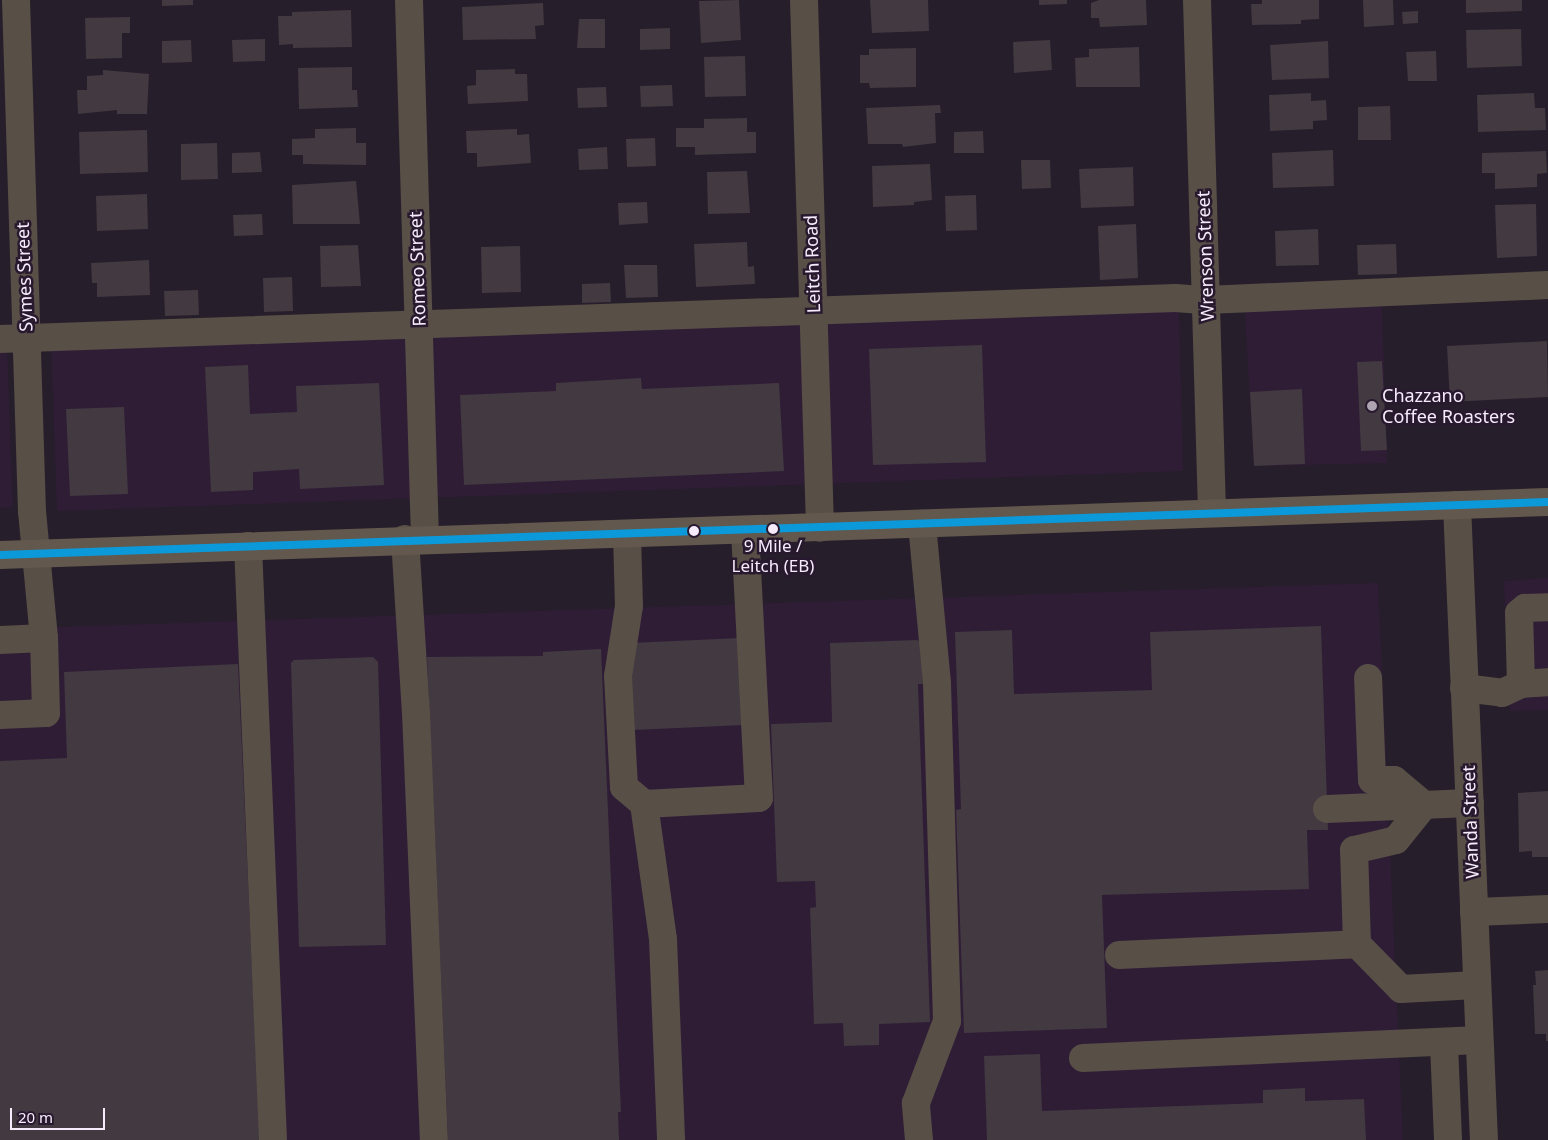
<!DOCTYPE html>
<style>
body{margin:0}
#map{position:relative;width:1548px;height:1140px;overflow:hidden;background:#261e2a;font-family:"Noto Sans",sans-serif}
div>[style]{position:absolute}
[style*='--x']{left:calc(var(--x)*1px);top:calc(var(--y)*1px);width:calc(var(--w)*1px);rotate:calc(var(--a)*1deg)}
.built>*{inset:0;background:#2f1d36}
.building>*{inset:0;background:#423941}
.minor>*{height:28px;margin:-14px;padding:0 14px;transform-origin:14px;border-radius:14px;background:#584f46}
.major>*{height:28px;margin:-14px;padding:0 14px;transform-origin:14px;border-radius:14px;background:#62584d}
.bus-1>*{height:8px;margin:-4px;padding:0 4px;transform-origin:4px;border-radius:4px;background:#0c99d9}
.dots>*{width:14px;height:14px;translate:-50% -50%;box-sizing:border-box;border:2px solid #28192f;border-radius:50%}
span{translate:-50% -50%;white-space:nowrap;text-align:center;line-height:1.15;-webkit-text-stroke:5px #28192f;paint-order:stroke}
.bus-label{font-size:17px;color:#f5ebfa}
.street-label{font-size:18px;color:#f5ebfa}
.poi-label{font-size:18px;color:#f5ebfa}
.left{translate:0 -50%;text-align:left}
.scale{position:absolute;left:10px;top:1108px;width:95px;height:22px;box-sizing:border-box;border:2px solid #f5ebfa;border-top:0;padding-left:6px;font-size:15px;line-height:18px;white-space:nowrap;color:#f5ebfa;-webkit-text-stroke:4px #28192f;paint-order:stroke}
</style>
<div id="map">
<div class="built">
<i style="clip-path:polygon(1381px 279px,1387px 463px,1254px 466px,1243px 284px)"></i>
<i style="clip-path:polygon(1179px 310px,1183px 471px,57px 511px,51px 345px)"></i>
<i style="clip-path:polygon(7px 347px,13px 507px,0 508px,0 348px)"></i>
<i style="clip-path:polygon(1548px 578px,1548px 710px,1510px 711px,1504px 581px)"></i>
<i style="clip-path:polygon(1378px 583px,1403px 1140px,0 1140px,0 629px)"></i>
</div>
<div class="building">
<i style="clip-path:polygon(162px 0,193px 0,193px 5px,162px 6px)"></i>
<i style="clip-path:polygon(739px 0,741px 40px,701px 43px,699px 1px)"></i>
<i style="clip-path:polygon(870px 0,928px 0,929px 31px,872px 33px)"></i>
<i style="clip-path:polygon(1039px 0,1067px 0,1067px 4px,1039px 5px)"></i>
<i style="clip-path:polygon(1099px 0,1146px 0,1147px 25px,1100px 27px,1099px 18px,1091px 18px,1091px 3px)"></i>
<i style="clip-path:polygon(1262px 0,1319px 0,1319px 19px,1301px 20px,1301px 24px,1252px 25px,1251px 4px,1262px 4px)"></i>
<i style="clip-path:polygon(1363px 0,1393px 0,1394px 25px,1364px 27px)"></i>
<i style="clip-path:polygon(1466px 0,1522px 0,1522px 11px,1466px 13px)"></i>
<i style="clip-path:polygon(543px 3px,544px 25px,535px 26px,536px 39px,463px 40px,462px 7px)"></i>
<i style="clip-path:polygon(351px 10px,352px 47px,293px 48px,293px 44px,279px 45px,278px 16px,292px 16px,292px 12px)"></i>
<i style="clip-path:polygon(1418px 11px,1418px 23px,1403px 24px,1402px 12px)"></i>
<i style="clip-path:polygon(130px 17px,130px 33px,122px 33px,122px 58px,86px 59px,85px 18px)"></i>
<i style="clip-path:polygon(579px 19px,605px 19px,605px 48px,577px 48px)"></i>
<i style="clip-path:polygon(670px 28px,670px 49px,640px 50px,640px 29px)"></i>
<i style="clip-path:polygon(1521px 29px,1522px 66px,1467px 68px,1466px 30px)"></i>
<i style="clip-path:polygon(265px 39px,265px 61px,233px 62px,232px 40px)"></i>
<i style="clip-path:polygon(191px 40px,192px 62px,162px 63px,162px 41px)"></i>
<i style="clip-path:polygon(1050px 40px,1052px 70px,1014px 73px,1013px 42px)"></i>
<i style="clip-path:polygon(1328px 41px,1329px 78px,1272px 80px,1270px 45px)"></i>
<i style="clip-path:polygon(1139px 47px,1140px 87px,1076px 87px,1075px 58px,1089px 57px,1089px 49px)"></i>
<i style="clip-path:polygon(916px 48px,916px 87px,870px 88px,869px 83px,860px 83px,860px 55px,869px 55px,869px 49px)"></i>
<i style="clip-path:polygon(1436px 51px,1437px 81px,1408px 81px,1406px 52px)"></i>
<i style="clip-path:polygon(745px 56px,746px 96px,705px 97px,704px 57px)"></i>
<i style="clip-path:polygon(352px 67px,352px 90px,357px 90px,358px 107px,299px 109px,298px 68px)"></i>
<i style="clip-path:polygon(515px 69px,515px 74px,527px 74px,528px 101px,468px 104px,467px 86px,476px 85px,476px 70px)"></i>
<i style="clip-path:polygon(103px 70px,149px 74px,147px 114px,117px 114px,117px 110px,78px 114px,77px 90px,87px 90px,87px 76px,103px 75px)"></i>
<i style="clip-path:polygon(672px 85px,673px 106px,641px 107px,640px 86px)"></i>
<i style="clip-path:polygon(606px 87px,607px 107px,578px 108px,577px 88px)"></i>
<i style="clip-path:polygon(1311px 93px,1311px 101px,1326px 100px,1327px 120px,1313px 121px,1313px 129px,1270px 131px,1269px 95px)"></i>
<i style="clip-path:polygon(1534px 93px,1535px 108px,1545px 108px,1546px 130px,1478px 132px,1477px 95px)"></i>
<i style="clip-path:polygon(940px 105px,941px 113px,935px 113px,936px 143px,903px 147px,902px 144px,868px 144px,866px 108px)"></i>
<i style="clip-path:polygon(1390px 106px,1391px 140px,1358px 140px,1358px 107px)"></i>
<i style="clip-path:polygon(747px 118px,747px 132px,756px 132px,756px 153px,695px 155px,695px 147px,676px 147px,676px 128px,704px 128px,704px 119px)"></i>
<i style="clip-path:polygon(356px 128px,356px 143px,366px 143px,366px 165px,303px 164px,303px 155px,292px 155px,292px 139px,315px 138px,315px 129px)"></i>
<i style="clip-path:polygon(517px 129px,517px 135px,529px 134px,531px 163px,477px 167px,477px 153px,467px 153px,466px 131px)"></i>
<i style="clip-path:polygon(147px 130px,148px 172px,80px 174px,79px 132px)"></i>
<i style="clip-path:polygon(983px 131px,984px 153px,954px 153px,954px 132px)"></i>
<i style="clip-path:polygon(655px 138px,656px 166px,627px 167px,626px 139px)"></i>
<i style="clip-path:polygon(217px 143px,218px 179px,181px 180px,181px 144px)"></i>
<i style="clip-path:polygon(607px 147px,608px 169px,579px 170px,578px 149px)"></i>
<i style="clip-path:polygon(1333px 150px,1334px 186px,1273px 188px,1272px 153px)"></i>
<i style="clip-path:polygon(1546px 151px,1547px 173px,1537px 174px,1537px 187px,1495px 189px,1495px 173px,1482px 173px,1482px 153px)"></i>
<i style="clip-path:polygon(260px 152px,262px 172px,232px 173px,232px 153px)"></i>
<i style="clip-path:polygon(1021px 160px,1050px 160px,1051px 188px,1022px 189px)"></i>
<i style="clip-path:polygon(930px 164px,932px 200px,914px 202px,914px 205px,873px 207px,872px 166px)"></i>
<i style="clip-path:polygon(1133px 167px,1134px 206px,1081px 208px,1079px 169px)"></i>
<i style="clip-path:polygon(747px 171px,750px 213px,708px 214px,707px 172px)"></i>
<i style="clip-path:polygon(356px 181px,360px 224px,293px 224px,292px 185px)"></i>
<i style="clip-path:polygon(147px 194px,148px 229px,97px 231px,96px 196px)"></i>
<i style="clip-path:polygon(976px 195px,977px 230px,946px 231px,945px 196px)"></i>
<i style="clip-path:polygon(647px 202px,648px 223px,619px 225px,618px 203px)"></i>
<i style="clip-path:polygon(1536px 204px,1537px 256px,1497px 258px,1495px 205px)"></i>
<i style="clip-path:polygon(262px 214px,263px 235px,234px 236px,233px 215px)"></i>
<i style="clip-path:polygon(1136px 224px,1138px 278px,1100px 280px,1098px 226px)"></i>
<i style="clip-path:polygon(1318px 229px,1319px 265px,1276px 266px,1275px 231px)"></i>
<i style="clip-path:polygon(747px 242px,748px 267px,754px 266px,755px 284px,696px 287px,694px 244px)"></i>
<i style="clip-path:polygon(1396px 244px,1397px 274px,1358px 275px,1357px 245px)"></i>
<i style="clip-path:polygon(358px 245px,361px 286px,321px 287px,320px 246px)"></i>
<i style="clip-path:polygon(520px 246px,521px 292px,482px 293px,481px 247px)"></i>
<i style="clip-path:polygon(149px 260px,150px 295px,97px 297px,97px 283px,92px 283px,91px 263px)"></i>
<i style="clip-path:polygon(624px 265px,657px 265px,658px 297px,626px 298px)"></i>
<i style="clip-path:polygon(292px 277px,293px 311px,264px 312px,263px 278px)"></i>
<i style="clip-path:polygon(610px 283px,611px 302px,582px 303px,582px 284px)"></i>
<i style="clip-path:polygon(198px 290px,199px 315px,165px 316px,164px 291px)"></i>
<i style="clip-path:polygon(1547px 341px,1548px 397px,1450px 402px,1447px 346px)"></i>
<i style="clip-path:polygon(982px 345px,986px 462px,873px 465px,869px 349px)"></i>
<i style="clip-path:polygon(1382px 361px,1387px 450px,1361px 451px,1357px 362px)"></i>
<i style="clip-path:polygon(248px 365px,250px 414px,297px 412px,296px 386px,379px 383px,384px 485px,300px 489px,299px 469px,253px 472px,253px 490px,211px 492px,205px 367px)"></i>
<i style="clip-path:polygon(641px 378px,642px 389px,779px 383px,784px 471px,464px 485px,460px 395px,556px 391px,556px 383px)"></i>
<i style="clip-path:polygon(1302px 389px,1305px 464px,1254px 466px,1250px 392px)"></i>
<i style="clip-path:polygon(124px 407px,128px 494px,70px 496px,66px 409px)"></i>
<i style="clip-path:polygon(1321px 626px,1328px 830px,1307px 830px,1309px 889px,1102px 895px,1107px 1028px,964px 1033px,956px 810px,961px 809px,955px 632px,1012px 630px,1014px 694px,1152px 690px,1150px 632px)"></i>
<i style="clip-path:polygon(740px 638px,744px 725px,633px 730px,630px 643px)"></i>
<i style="clip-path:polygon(917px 640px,922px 643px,923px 684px,918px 684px,930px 1022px,879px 1024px,879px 1045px,844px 1046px,843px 1023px,814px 1024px,810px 908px,816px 907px,815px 881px,777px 882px,771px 724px,832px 722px,830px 643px)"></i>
<i style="clip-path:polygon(601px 649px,621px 1112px,618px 1112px,619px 1140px,448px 1140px,427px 657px,543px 656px,543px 652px)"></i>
<i style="clip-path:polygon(373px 657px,378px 662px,386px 945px,299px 947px,291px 663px,294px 660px)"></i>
<i style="clip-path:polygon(238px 664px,260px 1140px,0 1140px,0 761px,67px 758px,64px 672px)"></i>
<i style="clip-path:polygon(1548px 791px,1548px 857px,1532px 857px,1532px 851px,1519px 852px,1518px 793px)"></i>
<i style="clip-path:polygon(1548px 970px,1548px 1041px,1546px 1041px,1546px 1034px,1535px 1034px,1533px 985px,1536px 985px,1535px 971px)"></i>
<i style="clip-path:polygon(1040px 1054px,1042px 1111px,1263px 1103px,1263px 1090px,1305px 1088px,1305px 1101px,1364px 1099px,1366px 1140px,987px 1140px,984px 1056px)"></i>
</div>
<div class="minor">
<i style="--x:409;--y:0;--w:539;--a:88.3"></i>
<i style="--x:804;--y:0;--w:528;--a:88.26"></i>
<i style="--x:1197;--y:0;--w:512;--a:88.32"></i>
<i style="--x:0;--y:339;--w:1176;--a:-2"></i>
<i style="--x:1175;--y:298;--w:31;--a:4"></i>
<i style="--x:1206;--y:300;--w:342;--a:-2.5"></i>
<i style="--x:1457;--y:505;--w:636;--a:87.57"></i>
<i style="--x:627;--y:535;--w:71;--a:88.4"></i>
<i style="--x:629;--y:606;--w:71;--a:98.9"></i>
<i style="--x:618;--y:676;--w:111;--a:86.9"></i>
<i style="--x:624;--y:787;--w:26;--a:40"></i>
<i style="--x:644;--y:804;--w:136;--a:82"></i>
<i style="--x:663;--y:939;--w:201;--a:87.7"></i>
<i style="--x:405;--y:539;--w:174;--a:86.4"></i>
<i style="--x:416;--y:713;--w:427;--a:87.6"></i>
<i style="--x:248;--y:546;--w:595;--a:87.59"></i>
<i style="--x:0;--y:640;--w:44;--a:-2.6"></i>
<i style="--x:1521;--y:684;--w:71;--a:-91.6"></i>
<i style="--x:1519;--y:613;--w:8;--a:-40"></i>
<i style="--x:1525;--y:608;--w:23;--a:-2"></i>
<i style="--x:1464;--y:688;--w:38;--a:7"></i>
<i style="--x:1502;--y:693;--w:21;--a:-25"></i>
<i style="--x:1521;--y:684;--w:27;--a:-4"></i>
<i style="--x:0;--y:715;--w:46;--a:-2.5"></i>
<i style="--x:46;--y:713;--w:75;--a:-91.5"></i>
<i style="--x:44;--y:638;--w:127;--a:-95.4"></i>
<i style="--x:32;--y:512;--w:512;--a:-91.79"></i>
<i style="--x:644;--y:804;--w:115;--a:-3"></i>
<i style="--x:759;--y:798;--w:267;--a:-93"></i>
<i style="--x:1327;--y:809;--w:143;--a:-2.4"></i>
<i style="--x:1474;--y:912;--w:74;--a:-2.3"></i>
<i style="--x:1357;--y:944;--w:94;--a:-91.8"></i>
<i style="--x:1354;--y:850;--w:43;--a:-13.4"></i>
<i style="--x:1396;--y:840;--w:45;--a:-51.3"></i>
<i style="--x:1424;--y:805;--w:39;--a:-140"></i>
<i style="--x:1394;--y:780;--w:22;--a:180"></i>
<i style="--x:1372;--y:780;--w:102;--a:-92.2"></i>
<i style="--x:1119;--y:955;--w:238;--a:-2.6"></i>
<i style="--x:1357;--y:944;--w:63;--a:45.6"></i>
<i style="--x:1401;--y:989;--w:76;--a:-3"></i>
<i style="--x:1444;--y:1044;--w:96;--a:87.6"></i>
<i style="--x:1083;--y:1058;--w:396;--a:-2.6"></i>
<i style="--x:919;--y:1140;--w:37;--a:-95"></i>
<i style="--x:916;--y:1103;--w:88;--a:-69.3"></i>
<i style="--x:947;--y:1021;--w:338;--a:-91.7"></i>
<i style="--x:937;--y:683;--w:160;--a:-95.4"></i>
</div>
<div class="major">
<i style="--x:0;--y:555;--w:1549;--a:-1.96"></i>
</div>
<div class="bus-1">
<i style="--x:0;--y:555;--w:1549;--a:-1.96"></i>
</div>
<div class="dots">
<i style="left:1372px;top:406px;background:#ada3b1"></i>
<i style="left:773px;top:529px;background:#f5ebfa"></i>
<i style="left:694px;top:531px;background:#f5ebfa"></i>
</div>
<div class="bus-label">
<span style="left:773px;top:556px">9 Mile /<br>Leitch (EB)</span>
</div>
<div class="street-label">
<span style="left:1205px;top:256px;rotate:-92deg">Wrenson Street</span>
<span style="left:812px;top:264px;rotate:-92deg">Leitch Road</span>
<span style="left:417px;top:269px;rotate:-92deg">Romeo Street</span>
<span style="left:24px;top:277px;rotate:-92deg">Symes Street</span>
<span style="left:1470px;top:822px;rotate:-92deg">Wanda Street</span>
</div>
<div class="poi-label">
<span class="left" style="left:1382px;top:406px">Chazzano<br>Coffee Roasters</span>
</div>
<div class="scale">20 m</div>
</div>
